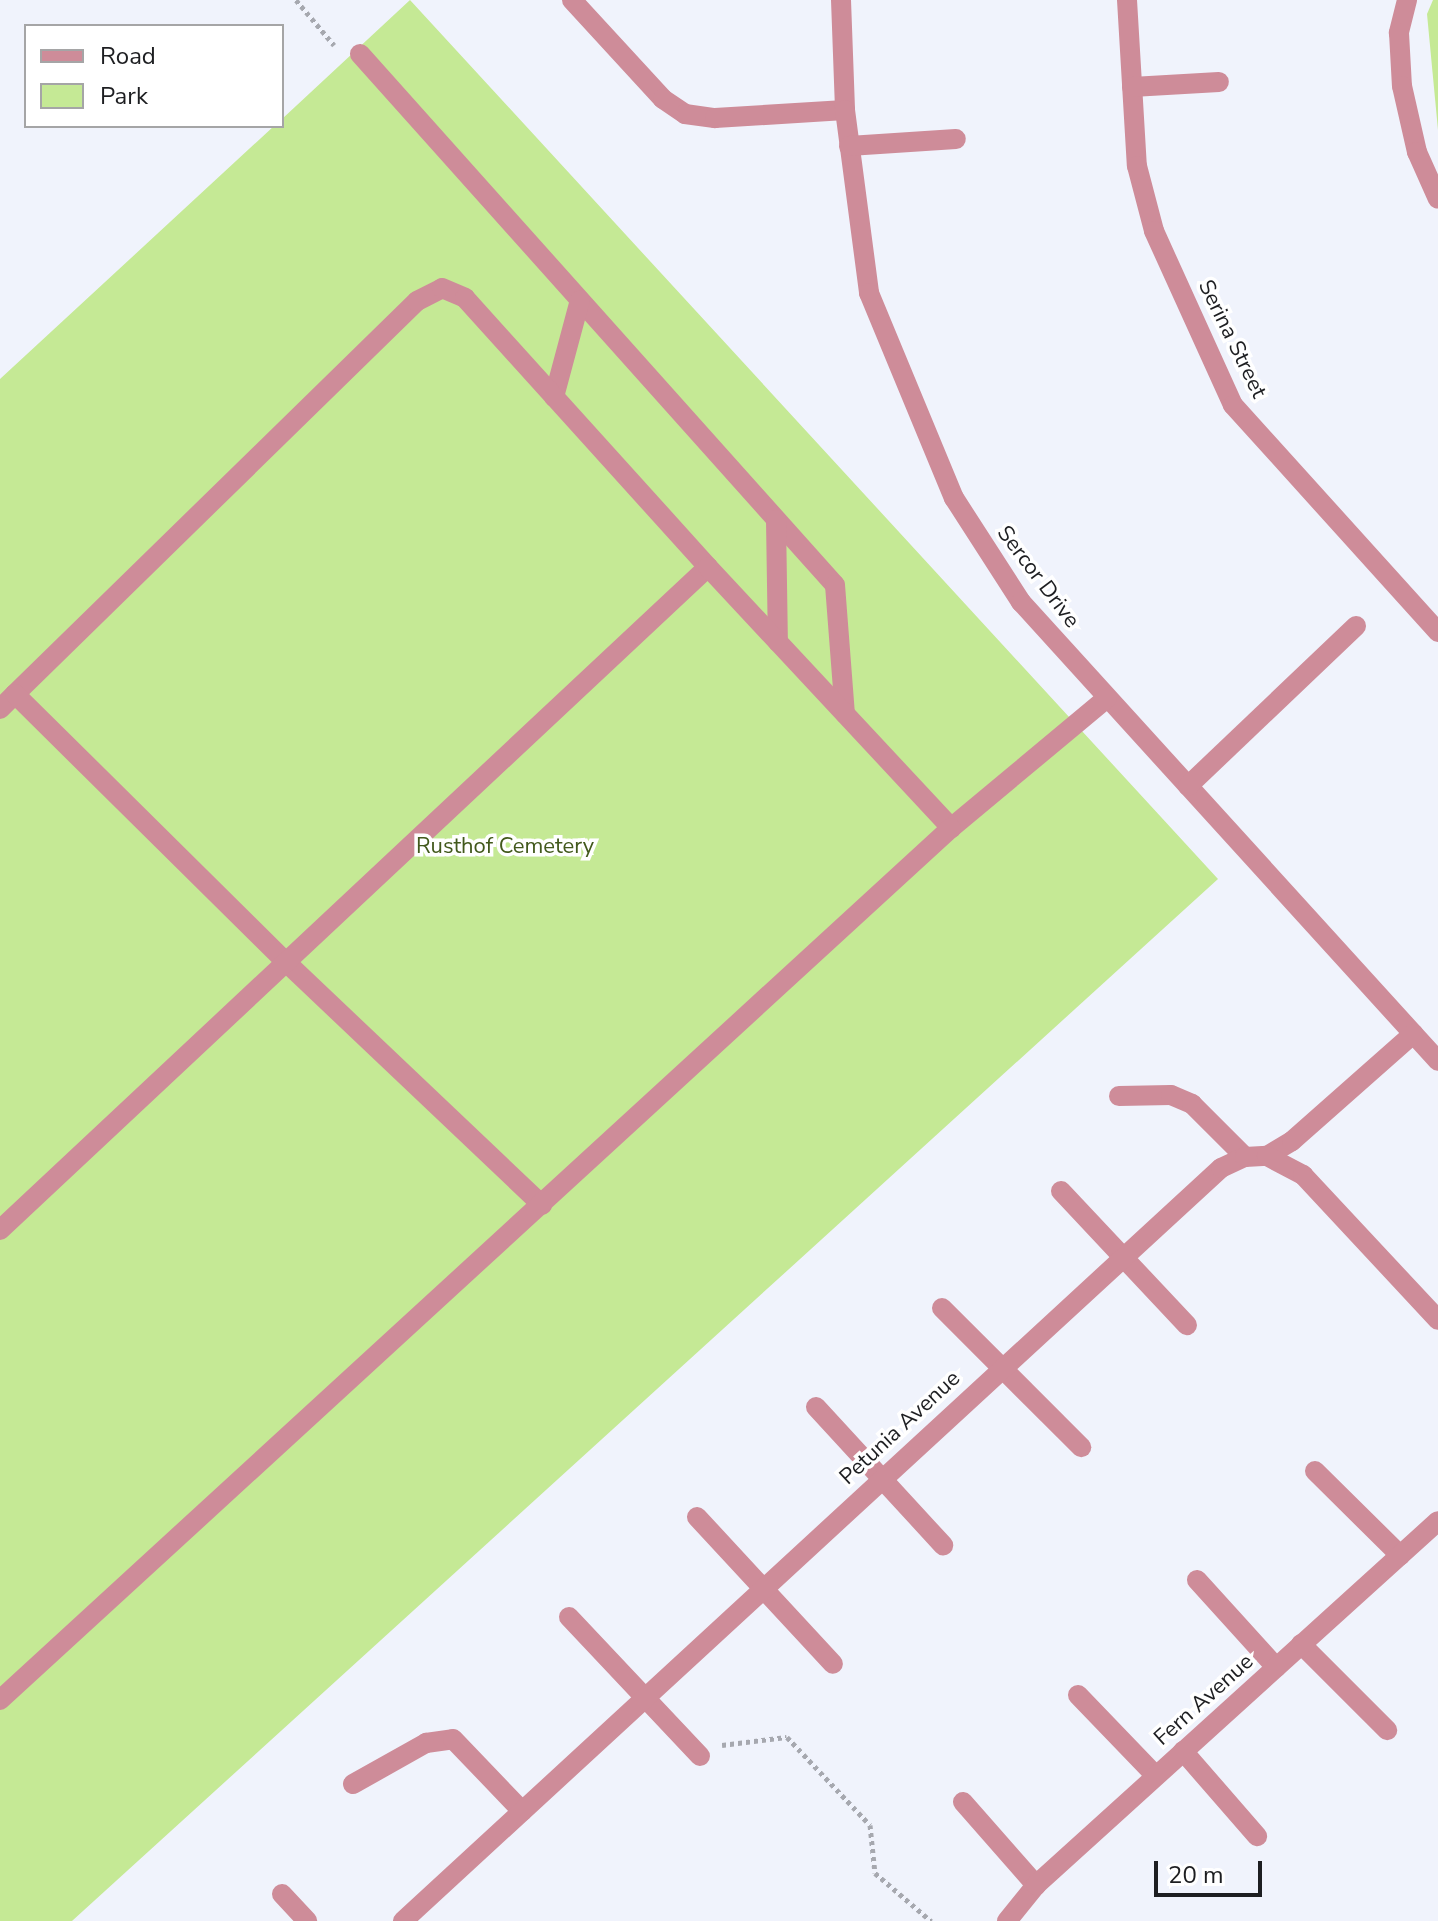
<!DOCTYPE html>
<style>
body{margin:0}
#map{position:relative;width:1438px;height:1921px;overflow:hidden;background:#f0f3fc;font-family:"Nunito Sans",sans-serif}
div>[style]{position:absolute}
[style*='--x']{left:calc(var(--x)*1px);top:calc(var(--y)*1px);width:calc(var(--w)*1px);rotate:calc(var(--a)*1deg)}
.green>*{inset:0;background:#c5e995}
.path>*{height:5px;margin-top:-2.5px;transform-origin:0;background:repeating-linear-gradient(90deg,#a6a8af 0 4px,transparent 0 8px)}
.minor>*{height:20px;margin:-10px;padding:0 10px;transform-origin:10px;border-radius:10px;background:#ce8c99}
span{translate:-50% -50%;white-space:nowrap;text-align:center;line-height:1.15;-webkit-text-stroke:7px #fff;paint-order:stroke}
.street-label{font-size:22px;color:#1d1e21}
.park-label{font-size:22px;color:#42591c}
.legend{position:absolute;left:24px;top:24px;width:260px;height:104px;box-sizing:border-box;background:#fff;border:2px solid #a5a5a6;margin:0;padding:10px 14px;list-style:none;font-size:24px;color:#1d1e21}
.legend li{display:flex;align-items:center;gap:16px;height:40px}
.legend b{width:40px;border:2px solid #a5a5a6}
.scale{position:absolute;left:1154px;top:1861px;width:108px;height:36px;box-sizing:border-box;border:4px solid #1d1e21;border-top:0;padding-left:10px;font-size:24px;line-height:28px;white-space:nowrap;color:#1d1e21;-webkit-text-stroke:6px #fff;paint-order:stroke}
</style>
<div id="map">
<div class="green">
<i style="clip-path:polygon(410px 0,1218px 879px,72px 1921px,0 1921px,0 379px,274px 126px,282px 126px,282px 119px)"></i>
<i style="clip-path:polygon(1433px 0,1438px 0,1438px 130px,1427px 14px)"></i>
</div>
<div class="path">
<i style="--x:296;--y:0;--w:59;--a:49.8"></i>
<i style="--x:722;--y:1745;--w:65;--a:-7"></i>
<i style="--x:787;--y:1737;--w:121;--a:46.7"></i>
<i style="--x:870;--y:1825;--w:48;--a:84.1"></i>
<i style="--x:875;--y:1873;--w:74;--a:40.6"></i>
</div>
<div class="minor">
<i style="--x:572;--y:0;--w:134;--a:47.4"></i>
<i style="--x:663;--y:99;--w:27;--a:34"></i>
<i style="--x:685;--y:114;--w:30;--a:8"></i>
<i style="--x:715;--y:118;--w:130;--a:-3.5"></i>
<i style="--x:841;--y:0;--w:110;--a:87.9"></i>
<i style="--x:845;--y:110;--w:185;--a:82.5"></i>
<i style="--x:869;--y:293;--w:222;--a:67.5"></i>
<i style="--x:954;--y:498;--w:124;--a:57.2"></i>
<i style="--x:1021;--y:602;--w:620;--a:47.74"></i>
<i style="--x:1127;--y:0;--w:166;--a:86.6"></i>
<i style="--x:1137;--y:166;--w:67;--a:75.3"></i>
<i style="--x:1154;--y:231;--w:191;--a:65.6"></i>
<i style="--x:1233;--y:405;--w:306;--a:47.9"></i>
<i style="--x:1407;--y:0;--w:34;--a:104"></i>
<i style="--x:1399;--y:33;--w:53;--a:86.8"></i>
<i style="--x:1402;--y:86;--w:68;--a:77.2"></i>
<i style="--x:1417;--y:152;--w:51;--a:65.9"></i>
<i style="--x:360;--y:54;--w:712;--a:48.19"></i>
<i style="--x:835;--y:585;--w:129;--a:85.6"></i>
<i style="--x:1132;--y:87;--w:87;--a:-3.3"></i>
<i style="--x:849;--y:146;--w:107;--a:-3.7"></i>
<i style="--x:554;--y:397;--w:100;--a:-75"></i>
<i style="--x:776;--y:520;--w:122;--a:89.1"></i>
<i style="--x:15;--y:694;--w:562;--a:-44.35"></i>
<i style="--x:417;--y:301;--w:28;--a:-27"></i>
<i style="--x:442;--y:288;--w:25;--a:23"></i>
<i style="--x:465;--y:298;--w:363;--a:47.9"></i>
<i style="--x:0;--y:709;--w:21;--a:-45"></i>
<i style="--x:15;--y:694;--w:381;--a:44.7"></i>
<i style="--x:286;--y:962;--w:353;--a:43.5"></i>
<i style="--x:1188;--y:786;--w:232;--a:-43.6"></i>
<i style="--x:1119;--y:1096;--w:52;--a:-1.1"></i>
<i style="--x:1171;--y:1095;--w:23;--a:23"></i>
<i style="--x:1192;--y:1104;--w:75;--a:45"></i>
<i style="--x:1267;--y:1156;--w:29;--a:-31"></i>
<i style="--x:1292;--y:1141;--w:162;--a:-41.5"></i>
<i style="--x:1061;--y:1191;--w:184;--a:46.8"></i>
<i style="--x:0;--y:1230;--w:970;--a:-43.12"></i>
<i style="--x:708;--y:567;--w:357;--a:47"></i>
<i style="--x:951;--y:828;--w:203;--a:-39.8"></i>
<i style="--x:942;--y:1308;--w:197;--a:45"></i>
<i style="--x:816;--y:1407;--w:188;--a:47.4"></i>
<i style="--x:1315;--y:1471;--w:120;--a:44.7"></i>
<i style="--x:697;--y:1517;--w:200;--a:47.2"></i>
<i style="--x:1197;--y:1580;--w:118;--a:47.8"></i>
<i style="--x:569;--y:1617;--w:191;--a:46.7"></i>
<i style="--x:1301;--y:1644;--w:122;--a:45"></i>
<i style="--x:1078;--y:1695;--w:112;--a:46.1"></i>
<i style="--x:0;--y:1700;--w:1290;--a:-42.52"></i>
<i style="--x:1183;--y:1751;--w:113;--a:49"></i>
<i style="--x:353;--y:1784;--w:84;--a:-29.3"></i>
<i style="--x:426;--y:1743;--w:27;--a:-8"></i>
<i style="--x:453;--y:1739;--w:100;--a:46.2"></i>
<i style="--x:963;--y:1802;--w:111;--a:48.7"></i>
<i style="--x:282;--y:1894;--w:37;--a:47"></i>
<i style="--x:403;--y:1921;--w:1112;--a:-42.63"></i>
<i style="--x:1221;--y:1168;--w:26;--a:-25"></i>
<i style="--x:1245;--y:1157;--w:22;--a:-3"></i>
<i style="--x:1267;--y:1156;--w:41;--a:27.8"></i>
<i style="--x:1303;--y:1175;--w:198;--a:47"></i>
<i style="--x:1007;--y:1921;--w:46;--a:-51.1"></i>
<i style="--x:1036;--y:1885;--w:542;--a:-42.16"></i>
</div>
<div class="street-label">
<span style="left:1232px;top:339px;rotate:64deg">Serina Street</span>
<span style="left:1038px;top:577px;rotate:53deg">Sercor Drive</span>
<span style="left:900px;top:1428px;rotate:-43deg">Petunia Avenue</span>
<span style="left:1204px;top:1700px;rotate:-42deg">Fern Avenue</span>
</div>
<div class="park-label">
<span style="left:505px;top:847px">Rusthof Cemetery</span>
</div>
<ul class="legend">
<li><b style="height:10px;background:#ce8c99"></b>Road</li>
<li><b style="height:22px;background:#c5e995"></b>Park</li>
</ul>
<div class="scale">20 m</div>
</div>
